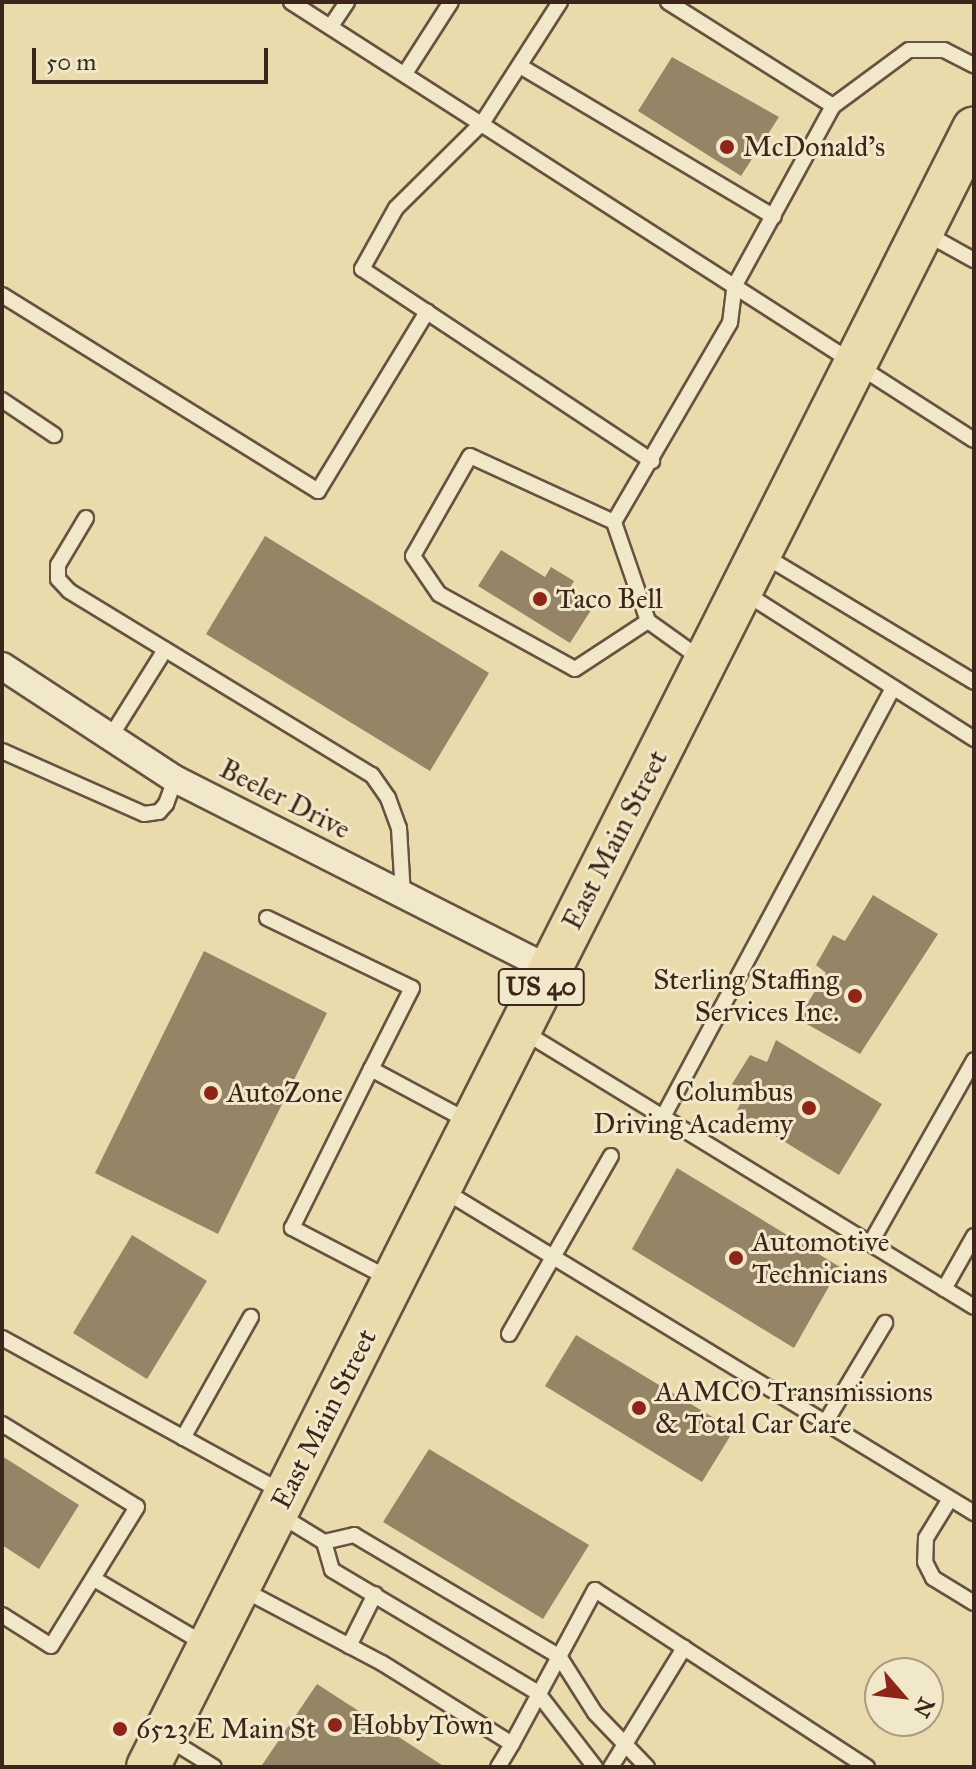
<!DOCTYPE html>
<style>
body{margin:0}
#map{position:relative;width:976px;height:1769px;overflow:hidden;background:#eadbad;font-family:"IM FELL Great Primer",serif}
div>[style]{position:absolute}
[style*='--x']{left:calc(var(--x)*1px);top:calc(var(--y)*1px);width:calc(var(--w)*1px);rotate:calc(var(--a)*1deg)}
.building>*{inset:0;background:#968467}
.roads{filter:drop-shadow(2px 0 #685240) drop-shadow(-2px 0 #685240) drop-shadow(0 2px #685240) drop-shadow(0 -2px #685240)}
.service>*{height:14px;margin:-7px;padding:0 7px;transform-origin:7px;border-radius:7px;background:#f1e8ca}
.minor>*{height:26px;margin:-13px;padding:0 13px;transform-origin:13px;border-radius:13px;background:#f1e8ca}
.primary>*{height:42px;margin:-21px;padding:0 21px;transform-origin:21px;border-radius:21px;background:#eadbad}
.dots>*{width:22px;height:22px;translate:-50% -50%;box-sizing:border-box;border:4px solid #f1e8ca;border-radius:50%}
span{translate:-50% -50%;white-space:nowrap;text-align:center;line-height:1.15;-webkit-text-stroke:6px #f1e8ca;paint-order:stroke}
.shield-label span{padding:2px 6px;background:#f1e8ca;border:2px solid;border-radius:6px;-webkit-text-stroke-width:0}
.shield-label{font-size:26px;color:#3c251b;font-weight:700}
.poi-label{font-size:28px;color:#3c251b}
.left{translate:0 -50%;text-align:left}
.right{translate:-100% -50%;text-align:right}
.street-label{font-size:28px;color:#3c251b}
.frame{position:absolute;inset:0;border:4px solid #3c251b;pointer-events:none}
.north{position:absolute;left:864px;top:1657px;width:80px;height:80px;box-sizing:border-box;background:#f1e8ca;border:2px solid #a99a84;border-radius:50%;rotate:118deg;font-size:22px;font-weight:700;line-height:32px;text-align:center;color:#3c251b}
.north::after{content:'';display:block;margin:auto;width:28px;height:36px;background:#8f2418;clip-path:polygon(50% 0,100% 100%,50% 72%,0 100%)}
.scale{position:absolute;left:32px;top:48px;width:236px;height:36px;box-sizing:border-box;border:4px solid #3c251b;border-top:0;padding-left:10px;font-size:24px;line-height:28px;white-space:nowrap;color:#3c251b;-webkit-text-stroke:6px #f1e8ca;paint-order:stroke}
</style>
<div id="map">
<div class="building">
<i style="clip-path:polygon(672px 57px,779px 117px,741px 176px,638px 111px)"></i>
<i style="clip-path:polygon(265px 536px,489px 673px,430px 771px,206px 634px)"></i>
<i style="clip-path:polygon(501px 550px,545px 577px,551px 567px,574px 581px,568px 591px,593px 607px,570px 643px,478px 586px)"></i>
<i style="clip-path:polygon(873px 895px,938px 934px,860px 1054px,798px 1019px,826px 973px,816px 965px,833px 935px,845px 941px)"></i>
<i style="clip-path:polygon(204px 951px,327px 1013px,218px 1234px,95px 1173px)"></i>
<i style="clip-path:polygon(776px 1040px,882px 1104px,839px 1175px,736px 1112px,746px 1092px,732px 1084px,750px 1055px,767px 1062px)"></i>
<i style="clip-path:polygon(677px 1168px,840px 1267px,794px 1348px,632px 1249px)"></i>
<i style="clip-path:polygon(132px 1235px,207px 1281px,147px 1379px,73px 1333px)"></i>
<i style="clip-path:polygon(576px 1335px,734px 1430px,702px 1482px,545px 1386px)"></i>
<i style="clip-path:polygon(429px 1449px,589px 1545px,543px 1619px,383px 1522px)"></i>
<i style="clip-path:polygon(2px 1456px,79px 1505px,39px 1569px,2px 1545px)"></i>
<i style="clip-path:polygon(317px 1684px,445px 1767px,262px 1765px)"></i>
</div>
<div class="roads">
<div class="service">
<i style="--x:291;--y:2;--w:811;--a:32.67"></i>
<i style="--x:560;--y:2;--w:143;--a:122.7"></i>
<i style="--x:483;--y:122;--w:122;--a:135.3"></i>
<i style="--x:396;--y:208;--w:70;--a:119.1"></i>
<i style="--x:362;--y:269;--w:348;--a:33.5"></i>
<i style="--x:668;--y:2;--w:195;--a:32.2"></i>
<i style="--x:331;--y:26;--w:29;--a:-56"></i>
<i style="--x:520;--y:66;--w:295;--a:30.7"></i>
<i style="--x:406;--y:72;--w:83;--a:-57.3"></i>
<i style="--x:925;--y:233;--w:56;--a:28.9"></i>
<i style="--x:2;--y:295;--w:372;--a:31.8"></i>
<i style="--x:318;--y:491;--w:210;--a:-58.7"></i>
<i style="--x:2;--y:400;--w:63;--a:33.9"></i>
<i style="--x:86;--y:518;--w:55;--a:120.8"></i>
<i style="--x:58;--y:565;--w:14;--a:90"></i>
<i style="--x:58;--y:579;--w:16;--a:47"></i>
<i style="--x:69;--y:591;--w:354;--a:31.3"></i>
<i style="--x:372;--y:775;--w:28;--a:55"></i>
<i style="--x:388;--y:798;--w:32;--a:70"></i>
<i style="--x:399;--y:828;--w:67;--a:86.6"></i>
<i style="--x:614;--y:522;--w:158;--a:-155.4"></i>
<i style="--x:470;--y:456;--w:115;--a:119.7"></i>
<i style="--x:413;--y:556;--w:46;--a:55.6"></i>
<i style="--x:439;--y:594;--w:155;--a:28.9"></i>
<i style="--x:575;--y:669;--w:87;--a:-33.3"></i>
<i style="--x:763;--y:555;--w:246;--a:31"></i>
<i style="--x:745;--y:593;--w:272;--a:32.5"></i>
<i style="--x:701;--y:659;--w:65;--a:-144.4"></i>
<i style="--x:648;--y:621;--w:105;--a:-109"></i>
<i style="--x:614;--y:522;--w:230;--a:-59.8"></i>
<i style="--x:730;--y:323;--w:38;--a:-83"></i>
<i style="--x:735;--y:285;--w:204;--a:-61.3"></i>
<i style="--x:833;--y:106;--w:94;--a:-36.4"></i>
<i style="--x:909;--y:50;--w:35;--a:0"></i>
<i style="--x:944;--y:50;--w:34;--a:27"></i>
<i style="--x:111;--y:736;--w:102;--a:-57.9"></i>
<i style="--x:2;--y:751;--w:155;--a:23.9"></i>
<i style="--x:144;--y:814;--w:15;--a:-8"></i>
<i style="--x:159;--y:812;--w:11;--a:-49"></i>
<i style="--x:166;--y:804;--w:27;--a:-70"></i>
<i style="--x:267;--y:918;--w:161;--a:25.8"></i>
<i style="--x:412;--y:988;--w:91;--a:116.8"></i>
<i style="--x:524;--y:1032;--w:527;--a:31.43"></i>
<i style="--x:663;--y:1117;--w:487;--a:-61.8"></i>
<i style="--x:443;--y:1190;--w:622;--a:31.31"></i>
<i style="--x:870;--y:1244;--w:211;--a:-60.5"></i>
<i style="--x:392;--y:1280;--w:113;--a:-152.5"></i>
<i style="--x:292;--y:1228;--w:178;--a:-63.6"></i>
<i style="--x:371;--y:1069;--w:110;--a:28.2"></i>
<i style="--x:944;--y:1289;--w:61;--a:-60.5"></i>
<i style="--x:509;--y:1334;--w:205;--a:-60.2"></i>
<i style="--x:2;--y:1338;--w:320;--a:28.8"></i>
<i style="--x:825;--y:1423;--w:117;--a:-59"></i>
<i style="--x:2;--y:1424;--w:158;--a:31.6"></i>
<i style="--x:137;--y:1507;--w:163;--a:121.7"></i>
<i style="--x:51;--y:1646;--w:58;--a:-147.7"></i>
<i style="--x:183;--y:1438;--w:139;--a:-60.7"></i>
<i style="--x:950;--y:1499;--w:46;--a:121.6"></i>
<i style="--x:926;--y:1538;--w:24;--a:92"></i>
<i style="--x:925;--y:1562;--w:18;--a:63"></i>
<i style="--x:933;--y:1578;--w:48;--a:31.4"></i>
<i style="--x:280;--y:1515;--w:52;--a:31.5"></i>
<i style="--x:324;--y:1542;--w:29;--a:74"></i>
<i style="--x:332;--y:1570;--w:239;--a:30.8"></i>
<i style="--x:537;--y:1692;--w:95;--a:52.3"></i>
<i style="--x:324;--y:1542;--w:31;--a:-13"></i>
<i style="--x:354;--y:1535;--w:238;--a:30.6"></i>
<i style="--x:559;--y:1656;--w:67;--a:57.7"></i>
<i style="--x:595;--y:1713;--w:75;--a:46.1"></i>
<i style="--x:94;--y:1579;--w:129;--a:30.4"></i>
<i style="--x:242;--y:1589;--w:158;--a:27.9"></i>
<i style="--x:382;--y:1663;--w:153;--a:31.9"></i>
<i style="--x:512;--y:1744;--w:27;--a:121"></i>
<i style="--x:349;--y:1646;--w:58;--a:-63.4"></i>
<i style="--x:167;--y:1738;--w:55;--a:31.7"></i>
<i style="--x:512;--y:1744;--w:175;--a:-61.7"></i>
<i style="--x:595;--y:1590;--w:325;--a:33.1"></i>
<i style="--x:611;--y:1767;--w:140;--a:-58.5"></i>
</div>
<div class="minor">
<i style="--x:2;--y:666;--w:207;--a:33.2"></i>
<i style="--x:175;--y:779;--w:420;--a:26.9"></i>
</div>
<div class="primary">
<i style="--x:148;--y:1767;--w:1835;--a:-63.25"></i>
</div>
</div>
<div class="dots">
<i style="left:727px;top:147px;background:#8f2418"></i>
<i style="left:540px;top:599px;background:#8f2418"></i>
<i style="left:855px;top:996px;background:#8f2418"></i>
<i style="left:211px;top:1093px;background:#8f2418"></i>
<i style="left:809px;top:1108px;background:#8f2418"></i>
<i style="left:736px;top:1258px;background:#8f2418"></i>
<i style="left:639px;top:1408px;background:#8f2418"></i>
<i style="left:335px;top:1725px;background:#8f2418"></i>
<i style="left:120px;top:1729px;background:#8f2418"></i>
</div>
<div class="shield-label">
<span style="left:541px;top:987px">US 40</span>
</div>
<div class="poi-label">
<span class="left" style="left:743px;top:147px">McDonald's</span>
<span class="left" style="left:556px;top:599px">Taco Bell</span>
<span class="right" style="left:839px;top:996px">Sterling Staffing<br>Services Inc.</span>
<span class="right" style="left:793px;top:1108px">Columbus<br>Driving Academy</span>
<span class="left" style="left:227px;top:1093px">AutoZone</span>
<span class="left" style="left:752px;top:1258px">Automotive<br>Technicians</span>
<span class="left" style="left:655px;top:1408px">AAMCO Transmissions<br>&amp; Total Car Care</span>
<span class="left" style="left:351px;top:1725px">HobbyTown</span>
<span class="left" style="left:136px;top:1729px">6523 E Main St</span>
</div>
<div class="street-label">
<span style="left:285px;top:799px;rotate:27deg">Beeler Drive</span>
<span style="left:615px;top:840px;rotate:-63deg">East Main Street</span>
<span style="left:324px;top:1419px;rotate:-63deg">East Main Street</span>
</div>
<div class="frame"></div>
<div class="north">N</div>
<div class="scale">50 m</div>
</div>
